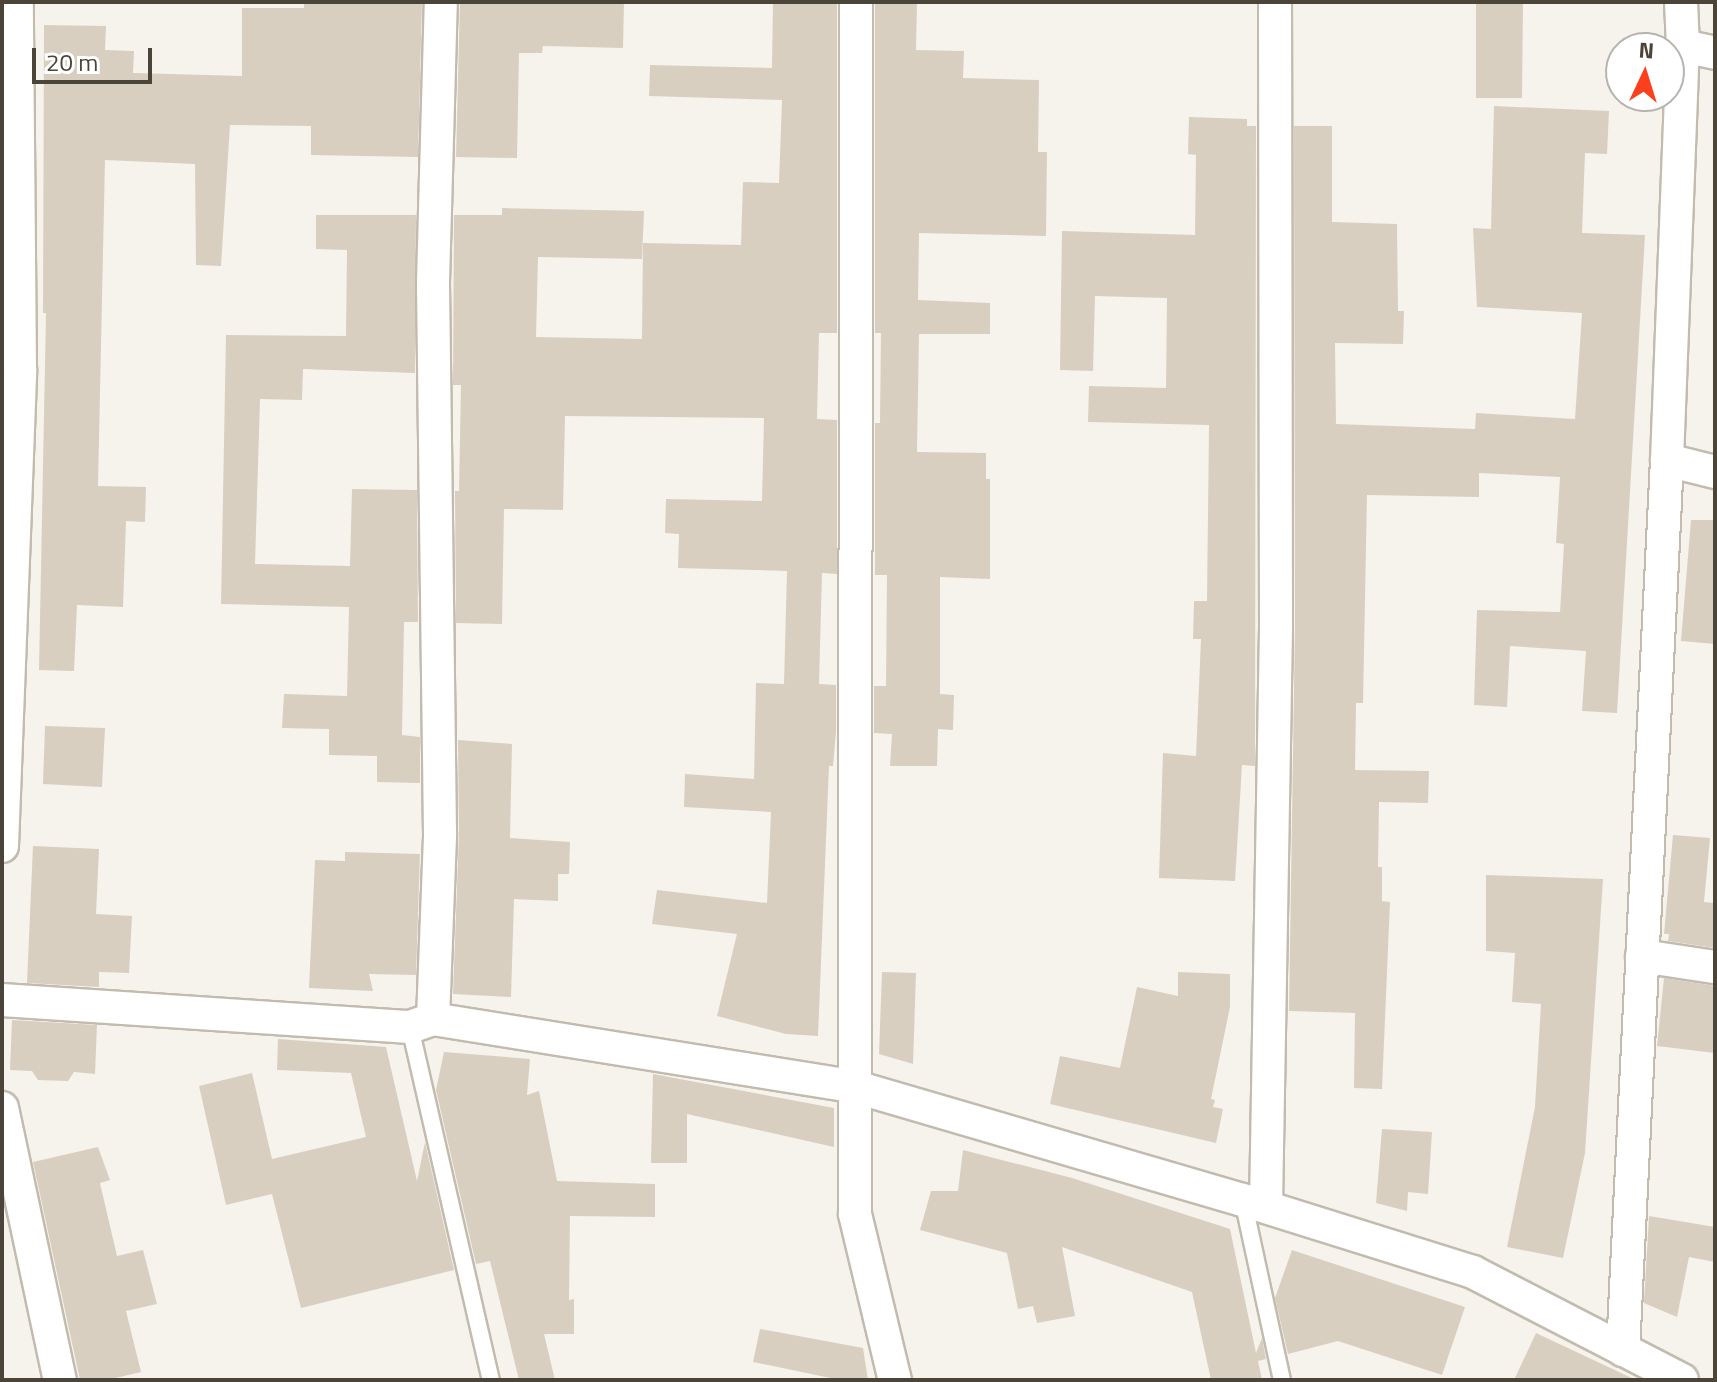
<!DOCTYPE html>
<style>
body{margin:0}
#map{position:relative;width:1717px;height:1382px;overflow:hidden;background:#f6f3ec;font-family:"Titillium Web",sans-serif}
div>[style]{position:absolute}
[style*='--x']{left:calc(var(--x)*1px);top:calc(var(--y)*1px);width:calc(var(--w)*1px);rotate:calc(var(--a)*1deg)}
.building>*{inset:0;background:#d8cfc1}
.roads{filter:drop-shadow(2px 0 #c2bbae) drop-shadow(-2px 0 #c2bbae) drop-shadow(0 2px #c2bbae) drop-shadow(0 -2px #c2bbae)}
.lane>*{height:16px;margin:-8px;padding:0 8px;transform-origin:8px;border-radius:8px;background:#fff}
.street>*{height:32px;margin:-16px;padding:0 16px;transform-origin:16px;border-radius:16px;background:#fff}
span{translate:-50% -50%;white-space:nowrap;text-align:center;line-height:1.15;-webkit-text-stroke:6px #fff;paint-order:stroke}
.frame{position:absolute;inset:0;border:4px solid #4b4439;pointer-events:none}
.north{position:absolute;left:1605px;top:32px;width:80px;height:80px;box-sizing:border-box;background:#fff;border:2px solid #b7b4b0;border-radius:50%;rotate:4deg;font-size:22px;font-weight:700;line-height:32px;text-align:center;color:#4b4439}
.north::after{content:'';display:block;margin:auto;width:28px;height:36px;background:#fc3f1d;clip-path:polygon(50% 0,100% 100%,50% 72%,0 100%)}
.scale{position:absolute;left:32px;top:48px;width:120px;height:36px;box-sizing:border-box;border:4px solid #4b4439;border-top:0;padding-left:10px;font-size:24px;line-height:28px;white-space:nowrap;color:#4b4439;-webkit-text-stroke:6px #fff;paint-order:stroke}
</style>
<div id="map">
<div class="building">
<i style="clip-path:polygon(304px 2px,422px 2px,418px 157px,311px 155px,311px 126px,230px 125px,221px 266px,196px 265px,195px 164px,105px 160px,98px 486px,146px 487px,145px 522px,126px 521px,123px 607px,77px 605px,74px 671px,39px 670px,46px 313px,43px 313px,44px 25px,106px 26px,105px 50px,134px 51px,133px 73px,242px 76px,242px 8px,304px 8px)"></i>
<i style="clip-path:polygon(460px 2px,624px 2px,623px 48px,543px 46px,542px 53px,519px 53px,517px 158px,456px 157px)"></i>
<i style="clip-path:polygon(773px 2px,837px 2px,837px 333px,819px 333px,817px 419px,837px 420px,837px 574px,822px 573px,819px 684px,836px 685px,836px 732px,833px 766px,829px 766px,818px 1036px,786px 1034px,717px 1016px,737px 934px,652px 924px,657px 890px,767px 903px,771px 812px,684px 807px,685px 774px,754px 779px,756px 683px,784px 684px,787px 571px,678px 568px,679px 534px,665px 533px,666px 499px,762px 501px,764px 418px,565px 416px,563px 510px,504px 509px,502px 624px,456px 623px,455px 491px,459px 491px,461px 385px,453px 385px,454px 215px,502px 215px,502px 208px,644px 211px,642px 259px,538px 257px,536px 337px,642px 339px,643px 243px,741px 245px,743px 182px,779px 183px,782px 100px,649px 96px,650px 65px,772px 68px)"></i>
<i style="clip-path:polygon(875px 2px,917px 2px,916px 50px,964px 51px,963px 78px,1039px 80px,1038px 152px,1047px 152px,1046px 236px,919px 233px,918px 300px,990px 303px,990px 334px,919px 334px,917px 452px,986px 453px,986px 479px,990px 479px,990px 579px,940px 577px,940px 694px,954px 695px,953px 730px,938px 729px,937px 766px,890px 766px,892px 734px,874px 733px,874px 686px,886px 686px,887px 575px,875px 575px,875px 423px,880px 423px,881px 333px,875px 333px)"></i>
<i style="clip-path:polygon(1476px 2px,1523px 2px,1522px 98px,1476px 98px)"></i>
<i style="clip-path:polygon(1494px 106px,1609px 111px,1607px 154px,1585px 153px,1582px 233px,1645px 235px,1617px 713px,1582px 711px,1586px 651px,1510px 646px,1507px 707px,1474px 705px,1477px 610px,1560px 612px,1564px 544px,1556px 543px,1560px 477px,1479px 473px,1479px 497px,1367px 495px,1363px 703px,1356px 703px,1355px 770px,1429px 771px,1428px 803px,1379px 802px,1378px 867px,1382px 867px,1382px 901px,1390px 902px,1382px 1089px,1354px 1088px,1355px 1013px,1289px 1011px,1295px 626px,1294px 126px,1332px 126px,1332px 222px,1397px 224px,1398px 311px,1404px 311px,1403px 344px,1335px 343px,1336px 424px,1475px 429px,1476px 413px,1575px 419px,1582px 313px,1477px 307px,1473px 228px,1491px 229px)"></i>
<i style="clip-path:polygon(1189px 117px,1247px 119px,1247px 126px,1256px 126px,1255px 766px,1242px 765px,1235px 881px,1159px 878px,1163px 753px,1196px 756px,1201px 639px,1193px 639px,1194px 601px,1207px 601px,1209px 425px,1088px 422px,1089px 386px,1166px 388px,1167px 298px,1095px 296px,1093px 371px,1060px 370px,1062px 231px,1195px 235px,1196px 155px,1188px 154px)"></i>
<i style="clip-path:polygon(316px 215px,416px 215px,415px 373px,303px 369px,302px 400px,260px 399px,255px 564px,350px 566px,352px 489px,417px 490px,418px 622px,404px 622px,402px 735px,420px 737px,420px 783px,377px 782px,377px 756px,329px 755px,329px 729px,282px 728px,284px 694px,347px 696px,349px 607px,221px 604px,226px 335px,346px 336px,347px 250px,316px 249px)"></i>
<i style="clip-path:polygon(1691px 520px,1715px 520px,1715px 644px,1681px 641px)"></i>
<i style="clip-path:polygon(45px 726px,105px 728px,102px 787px,43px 784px)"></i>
<i style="clip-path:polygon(458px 740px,512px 744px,510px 838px,570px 842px,569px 874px,558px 874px,558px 901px,514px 899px,511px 997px,453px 994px,459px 833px)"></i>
<i style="clip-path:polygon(1673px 835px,1710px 838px,1704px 902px,1715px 903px,1715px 948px,1668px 941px,1669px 934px,1664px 934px)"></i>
<i style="clip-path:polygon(33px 846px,99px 849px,96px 914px,132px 916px,129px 973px,99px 972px,99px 987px,27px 983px)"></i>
<i style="clip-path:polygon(345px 852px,420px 854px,416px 975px,369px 974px,373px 991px,309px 988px,315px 860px,345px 861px)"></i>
<i style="clip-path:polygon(1486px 875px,1603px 879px,1585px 1153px,1563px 1258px,1507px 1247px,1535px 1107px,1541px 1004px,1512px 1002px,1515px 953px,1486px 951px)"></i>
<i style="clip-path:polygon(882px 972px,916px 973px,913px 1064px,879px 1054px)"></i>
<i style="clip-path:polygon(1178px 972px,1230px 974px,1230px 1007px,1211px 1099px,1215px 1100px,1213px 1107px,1223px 1109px,1216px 1143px,1050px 1104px,1060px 1056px,1120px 1068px,1137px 987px,1178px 996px)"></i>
<i style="clip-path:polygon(1664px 978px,1715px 986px,1715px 1053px,1657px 1046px)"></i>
<i style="clip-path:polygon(12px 1020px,97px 1025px,95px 1074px,74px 1072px,68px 1081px,38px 1080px,32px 1071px,10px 1070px)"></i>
<i style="clip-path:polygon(278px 1039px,386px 1047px,417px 1181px,425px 1142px,454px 1270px,301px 1308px,272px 1194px,226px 1205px,199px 1086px,252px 1073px,272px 1159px,366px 1137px,351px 1073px,277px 1070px)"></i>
<i style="clip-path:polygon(444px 1052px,530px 1059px,527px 1095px,539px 1091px,557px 1181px,655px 1184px,655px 1217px,570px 1216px,569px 1300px,574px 1299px,574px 1334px,544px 1334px,555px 1380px,519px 1380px,490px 1261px,476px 1264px,436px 1090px)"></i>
<i style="clip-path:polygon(653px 1074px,834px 1108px,834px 1147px,687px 1114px,687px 1163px,651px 1163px)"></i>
<i style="clip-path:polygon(1382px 1129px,1432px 1132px,1428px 1194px,1408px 1192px,1407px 1211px,1376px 1203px)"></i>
<i style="clip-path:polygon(98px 1147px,110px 1180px,100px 1183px,117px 1256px,143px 1250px,157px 1304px,126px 1311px,141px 1372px,107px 1380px,80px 1380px,33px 1162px)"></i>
<i style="clip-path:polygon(963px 1150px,1072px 1178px,1230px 1229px,1256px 1353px,1262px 1338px,1266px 1359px,1258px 1361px,1262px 1380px,1211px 1380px,1192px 1292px,1062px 1247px,1075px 1316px,1037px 1323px,1033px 1306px,1018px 1309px,1007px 1253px,920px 1230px,931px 1191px,958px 1191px)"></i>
<i style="clip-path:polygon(1649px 1216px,1715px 1227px,1715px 1262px,1689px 1257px,1677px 1317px,1644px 1303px)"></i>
<i style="clip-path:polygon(1292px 1250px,1465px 1307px,1442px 1375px,1338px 1341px,1288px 1354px,1275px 1298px)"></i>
<i style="clip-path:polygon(760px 1329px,863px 1348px,868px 1380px,840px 1380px,753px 1362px)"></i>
<i style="clip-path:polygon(1536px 1333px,1636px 1380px,1514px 1380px)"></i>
</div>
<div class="roads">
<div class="lane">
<i style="--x:410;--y:1027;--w:362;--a:77.1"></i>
<i style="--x:1243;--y:1200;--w:184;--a:77.8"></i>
</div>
<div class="street">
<i style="--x:856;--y:2;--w:1212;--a:90.05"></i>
<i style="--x:855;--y:1214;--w:171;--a:76.5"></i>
<i style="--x:1683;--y:46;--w:33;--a:12"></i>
<i style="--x:1667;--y:460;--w:49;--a:14"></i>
<i style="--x:2;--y:846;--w:477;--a:-87.8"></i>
<i style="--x:20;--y:369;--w:367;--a:-90.5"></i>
<i style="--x:1642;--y:956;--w:74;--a:8.6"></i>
<i style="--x:2;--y:1000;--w:409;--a:3.8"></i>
<i style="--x:410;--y:1027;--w:24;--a:-19"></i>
<i style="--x:433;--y:1019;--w:428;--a:9.1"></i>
<i style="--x:856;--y:1087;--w:403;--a:16.3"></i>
<i style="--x:1243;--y:1200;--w:241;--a:17.4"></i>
<i style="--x:1473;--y:1272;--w:235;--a:27.3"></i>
<i style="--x:433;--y:1019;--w:186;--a:-87.8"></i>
<i style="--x:440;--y:833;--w:551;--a:-90.73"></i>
<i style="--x:433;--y:282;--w:280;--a:-88.4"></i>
<i style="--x:2;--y:1108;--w:278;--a:78"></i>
<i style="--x:1266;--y:1207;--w:581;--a:-89.01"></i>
<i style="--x:1276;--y:626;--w:624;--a:-90.09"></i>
<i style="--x:1623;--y:1350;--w:891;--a:-87.17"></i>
<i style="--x:1667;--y:460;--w:414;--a:-87.8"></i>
<i style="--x:1683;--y:46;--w:44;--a:-92.6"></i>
</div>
</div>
<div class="frame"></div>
<div class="north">N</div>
<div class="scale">20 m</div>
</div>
